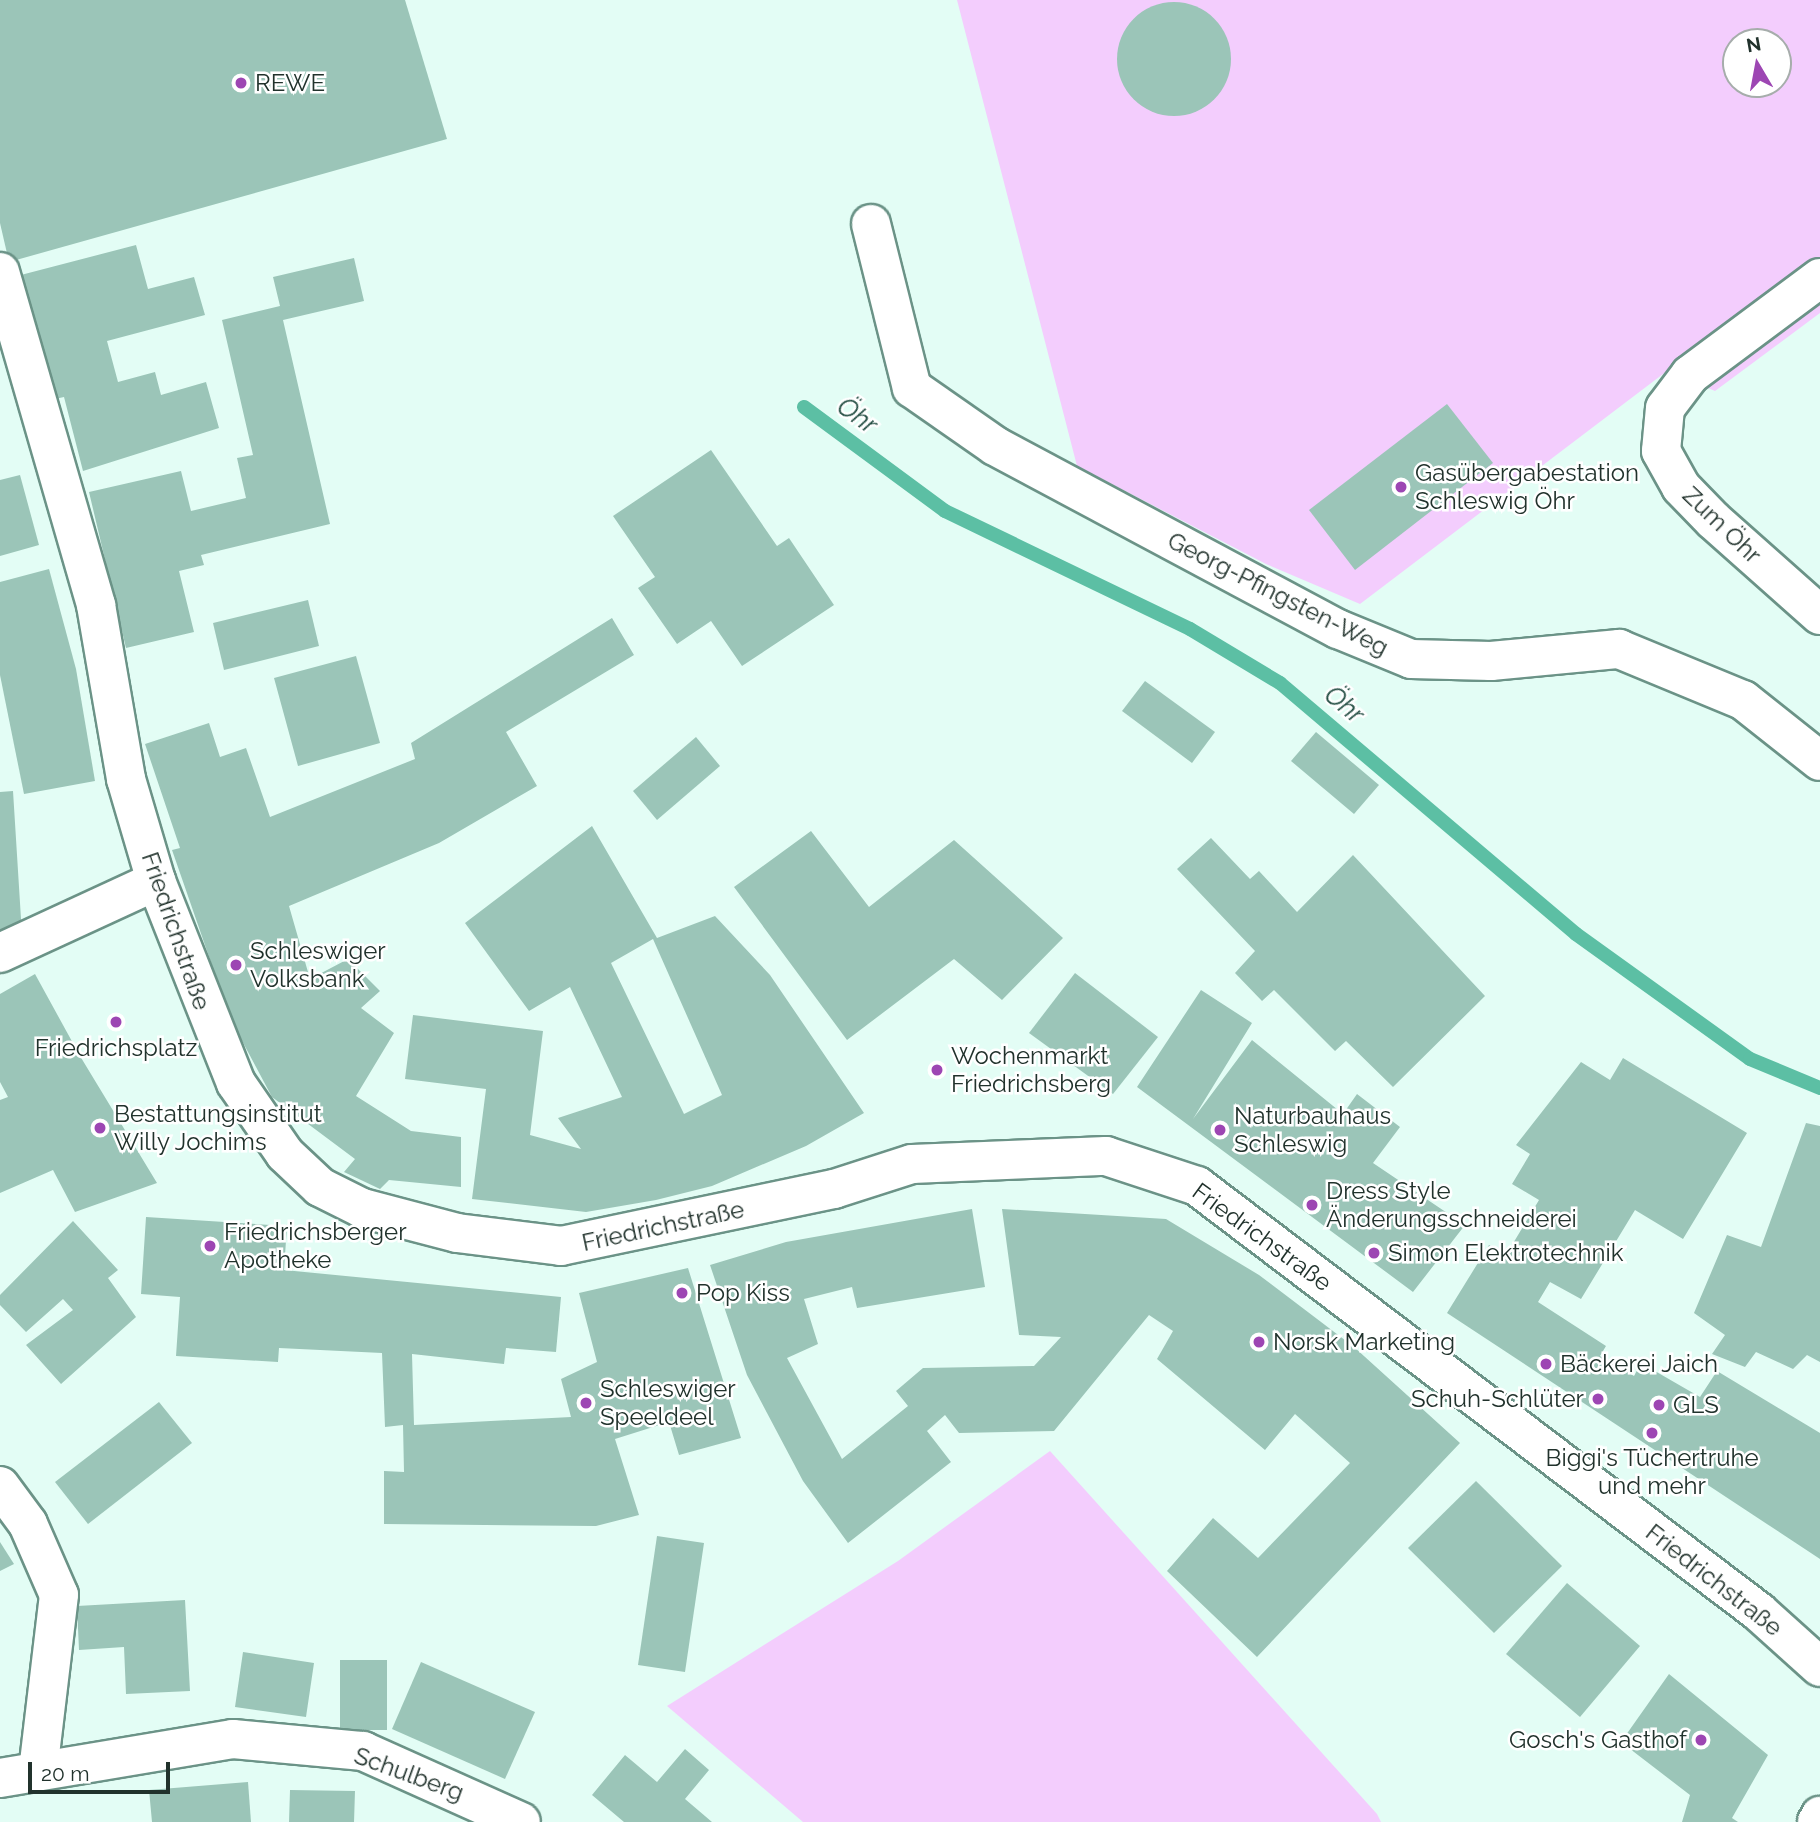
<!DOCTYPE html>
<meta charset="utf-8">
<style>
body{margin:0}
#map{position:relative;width:1820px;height:1822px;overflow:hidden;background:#e3fdf5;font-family:Raleway,sans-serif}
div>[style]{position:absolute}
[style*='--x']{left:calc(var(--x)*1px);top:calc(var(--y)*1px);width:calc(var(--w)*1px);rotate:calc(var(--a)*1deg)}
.green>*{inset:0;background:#f3cdfd}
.stream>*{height:14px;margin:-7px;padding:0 7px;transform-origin:7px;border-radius:7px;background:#5cbfa4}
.building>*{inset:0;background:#9bc5b8}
.round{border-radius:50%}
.roads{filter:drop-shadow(2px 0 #6b9387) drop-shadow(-2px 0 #6b9387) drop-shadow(0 2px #6b9387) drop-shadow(0 -2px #6b9387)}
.street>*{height:38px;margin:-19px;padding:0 19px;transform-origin:19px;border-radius:19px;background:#fff}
.secondary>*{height:38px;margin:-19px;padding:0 19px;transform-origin:19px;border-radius:19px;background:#fff}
.dots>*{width:19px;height:19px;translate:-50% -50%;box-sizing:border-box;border:4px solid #fff;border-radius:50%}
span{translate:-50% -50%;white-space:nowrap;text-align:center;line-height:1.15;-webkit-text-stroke:5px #fff;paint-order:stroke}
.poi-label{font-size:24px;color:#21322c}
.left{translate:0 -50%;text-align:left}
.right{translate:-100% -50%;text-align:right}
.street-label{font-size:24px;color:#21322c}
.water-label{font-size:26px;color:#204b40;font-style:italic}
.north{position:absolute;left:1722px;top:28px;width:70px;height:70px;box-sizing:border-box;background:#fff;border:2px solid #a6adab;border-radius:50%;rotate:350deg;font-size:19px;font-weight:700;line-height:28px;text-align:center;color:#21322c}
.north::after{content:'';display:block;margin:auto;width:24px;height:32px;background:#9d46b3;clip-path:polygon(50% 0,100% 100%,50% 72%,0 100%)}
.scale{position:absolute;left:28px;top:1762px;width:142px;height:32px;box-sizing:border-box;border:4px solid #21322c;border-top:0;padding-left:9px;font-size:21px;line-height:24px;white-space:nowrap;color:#21322c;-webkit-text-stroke:5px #fff;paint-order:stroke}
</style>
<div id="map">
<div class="green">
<i style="clip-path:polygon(evenodd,957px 0,1820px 0,1820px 313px,1715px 391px,1667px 371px,1360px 604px,1266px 564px,1077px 466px,957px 0,1736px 42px,1778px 42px,1778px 84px,1736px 84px,1736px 42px)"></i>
<i style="clip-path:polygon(1050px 1451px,1377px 1814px,1381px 1822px,803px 1822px,667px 1706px,898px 1561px)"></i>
</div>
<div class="stream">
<i style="--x:804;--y:407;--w:175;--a:36.4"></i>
<i style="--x:945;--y:511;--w:272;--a:25.7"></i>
<i style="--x:1190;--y:629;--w:105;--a:31"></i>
<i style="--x:1280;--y:683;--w:388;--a:40.3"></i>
<i style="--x:1576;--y:934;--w:214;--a:35.7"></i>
<i style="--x:1750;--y:1059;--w:76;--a:22.5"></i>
</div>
<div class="building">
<i style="clip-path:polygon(0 0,405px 0,447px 139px,9px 262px,0 223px)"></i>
<i class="round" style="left:1117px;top:2px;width:114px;height:114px"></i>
<i style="clip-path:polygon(136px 245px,148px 289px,194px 277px,205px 315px,107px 341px,118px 382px,155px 372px,161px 395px,206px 382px,219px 428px,83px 471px,64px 397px,50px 400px,17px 276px)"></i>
<i style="clip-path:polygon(354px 258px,364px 301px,283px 320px,330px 524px,201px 555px,204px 565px,179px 571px,194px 632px,126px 648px,89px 492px,181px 471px,191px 511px,246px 498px,237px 458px,253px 455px,222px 320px,280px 306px,273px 277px)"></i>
<i style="clip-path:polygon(1447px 404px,1493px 463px,1355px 570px,1309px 510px)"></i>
<i style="clip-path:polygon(711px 450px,777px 546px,789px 538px,834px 605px,742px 666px,711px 621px,677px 644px,638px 588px,655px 577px,613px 516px)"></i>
<i style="clip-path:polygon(20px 475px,39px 545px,0 556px,0 480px)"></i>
<i style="clip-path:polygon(49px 569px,76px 669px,95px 781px,24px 794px,0 675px,0 582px)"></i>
<i style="clip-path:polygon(308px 600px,319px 646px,224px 670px,213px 623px)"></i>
<i style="clip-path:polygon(612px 618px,634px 655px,506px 732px,537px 786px,439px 843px,289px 906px,310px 979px,348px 959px,380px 991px,361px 1008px,394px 1033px,356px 1096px,411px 1131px,461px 1137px,461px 1187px,389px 1180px,380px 1189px,344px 1172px,355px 1159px,272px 1097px,231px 1020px,172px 850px,180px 848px,145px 744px,209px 723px,220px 757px,246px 748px,270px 817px,415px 759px,411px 743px)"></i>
<i style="clip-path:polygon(356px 656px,380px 743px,298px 766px,274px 678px)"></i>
<i style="clip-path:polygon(1145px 681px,1215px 732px,1192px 763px,1122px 711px)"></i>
<i style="clip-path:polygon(1316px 732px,1379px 785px,1354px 814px,1291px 761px)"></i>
<i style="clip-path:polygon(696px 737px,720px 766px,657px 820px,633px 791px)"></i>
<i style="clip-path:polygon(13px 791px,22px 935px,0 936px,0 792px)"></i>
<i style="clip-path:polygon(evenodd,592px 826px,657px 938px,715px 916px,770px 975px,864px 1113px,806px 1146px,712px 1186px,656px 1200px,586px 1212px,472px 1199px,486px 1089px,405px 1079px,413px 1015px,543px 1031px,530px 1135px,581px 1149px,558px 1118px,622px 1097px,570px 987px,529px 1011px,465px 923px,592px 826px,653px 939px,722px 1095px,684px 1114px,611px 963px,653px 939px)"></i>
<i style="clip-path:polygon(811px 831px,869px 907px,954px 840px,1063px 938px,1002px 1000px,954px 959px,847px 1040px,734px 887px)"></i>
<i style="clip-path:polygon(1211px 838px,1250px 879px,1259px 871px,1297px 912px,1353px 855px,1485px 996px,1393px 1087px,1346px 1041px,1335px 1051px,1274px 990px,1262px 1001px,1235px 973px,1255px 951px,1177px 869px)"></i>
<i style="clip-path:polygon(1075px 973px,1158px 1037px,1113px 1094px,1029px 1033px)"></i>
<i style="clip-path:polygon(35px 974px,80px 1056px,157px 1183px,75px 1212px,53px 1170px,0 1193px,0 1100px,8px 1097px,0 1082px,0 994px)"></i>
<i style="clip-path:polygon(1201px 990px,1252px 1023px,1193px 1119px,1252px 1040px,1343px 1114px,1357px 1094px,1400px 1127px,1373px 1163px,1465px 1225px,1413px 1292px,1137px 1087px)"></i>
<i style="clip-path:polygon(1623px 1058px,1747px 1133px,1683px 1239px,1635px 1210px,1581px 1299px,1550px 1282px,1538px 1302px,1606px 1346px,1600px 1356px,1634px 1376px,1641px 1363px,1700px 1397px,1717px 1371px,1820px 1433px,1820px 1559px,1447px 1313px,1489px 1245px,1506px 1255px,1539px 1200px,1512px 1184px,1530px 1154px,1516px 1145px,1581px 1062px,1610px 1080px)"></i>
<i style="clip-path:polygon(1806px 1123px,1820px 1126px,1820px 1362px,1807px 1355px,1793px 1369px,1756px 1352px,1745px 1367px,1712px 1354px,1725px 1335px,1694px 1313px,1727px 1235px,1761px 1247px)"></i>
<i style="clip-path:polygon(972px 1209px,985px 1287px,857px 1308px,852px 1287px,804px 1299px,818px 1344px,787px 1358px,842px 1459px,908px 1406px,896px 1391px,923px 1368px,1034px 1366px,1061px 1337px,1019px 1335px,1002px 1209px,1166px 1219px,1259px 1275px,1354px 1347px,1460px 1443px,1257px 1657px,1167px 1571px,1213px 1518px,1258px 1558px,1350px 1463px,1295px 1414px,1265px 1450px,1157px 1359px,1173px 1331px,1149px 1315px,1054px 1431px,959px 1433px,945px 1415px,927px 1431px,951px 1462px,848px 1543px,803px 1481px,747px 1375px,710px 1265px,786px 1242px)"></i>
<i style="clip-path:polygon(146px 1217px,287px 1226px,284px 1270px,561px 1297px,556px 1352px,506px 1348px,504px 1364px,412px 1354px,414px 1425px,571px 1417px,561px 1379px,597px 1362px,579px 1293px,688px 1268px,741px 1438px,679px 1455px,669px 1422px,615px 1439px,639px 1515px,596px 1526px,384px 1524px,384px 1471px,404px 1472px,403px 1425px,385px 1427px,382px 1353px,279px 1348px,278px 1362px,176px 1356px,180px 1297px,141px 1294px)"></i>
<i style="clip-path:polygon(73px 1221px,118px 1270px,108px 1278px,136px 1317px,61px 1384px,26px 1345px,73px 1310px,63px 1299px,26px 1332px,0 1305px,0 1295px)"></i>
<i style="clip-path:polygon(159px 1402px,192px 1443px,88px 1524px,55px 1482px)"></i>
<i style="clip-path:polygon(1476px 1481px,1562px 1566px,1494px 1633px,1408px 1548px)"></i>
<i style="clip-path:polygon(657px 1536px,704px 1543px,685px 1672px,638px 1665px)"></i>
<i style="clip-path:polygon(0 1542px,14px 1564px,0 1571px)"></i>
<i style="clip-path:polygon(1567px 1583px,1640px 1646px,1580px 1717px,1506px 1654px)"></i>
<i style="clip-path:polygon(185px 1600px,190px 1691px,126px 1694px,124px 1647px,79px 1650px,77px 1606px)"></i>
<i style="clip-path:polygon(243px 1652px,314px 1663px,306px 1717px,235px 1707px)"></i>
<i style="clip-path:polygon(340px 1660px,387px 1660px,387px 1730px,340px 1730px)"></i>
<i style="clip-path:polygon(421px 1662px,535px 1712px,505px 1779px,392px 1729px)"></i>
<i style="clip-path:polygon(1669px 1674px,1768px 1755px,1732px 1818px,1738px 1822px,1682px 1822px,1690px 1795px,1621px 1742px)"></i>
<i style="clip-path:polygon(685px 1749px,709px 1770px,685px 1799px,712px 1822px,624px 1822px,592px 1795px,625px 1755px,657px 1782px)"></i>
<i style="clip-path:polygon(248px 1782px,251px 1822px,152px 1822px,149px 1790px)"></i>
<i style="clip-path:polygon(290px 1790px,355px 1791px,354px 1822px,289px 1822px)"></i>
</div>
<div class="roads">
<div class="street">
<i style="--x:871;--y:224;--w:169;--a:76"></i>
<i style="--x:912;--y:388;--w:101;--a:34.9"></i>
<i style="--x:995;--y:446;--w:389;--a:28.1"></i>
<i style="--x:1338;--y:629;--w:79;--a:22.3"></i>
<i style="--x:1411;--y:659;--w:80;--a:1.4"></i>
<i style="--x:1491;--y:661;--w:129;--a:-5.4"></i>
<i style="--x:1619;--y:649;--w:134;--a:22.4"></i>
<i style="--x:1743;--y:700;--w:98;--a:38.4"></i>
<i style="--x:0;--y:272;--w:347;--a:73.9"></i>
<i style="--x:96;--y:605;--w:177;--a:80.2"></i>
<i style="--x:126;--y:779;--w:106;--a:73.6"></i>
<i style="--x:156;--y:881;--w:217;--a:68.4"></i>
<i style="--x:236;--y:1083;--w:86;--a:55.4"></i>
<i style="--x:285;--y:1154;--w:48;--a:43.3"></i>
<i style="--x:320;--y:1187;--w:47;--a:26.6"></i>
<i style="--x:362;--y:1208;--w:98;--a:14.7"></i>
<i style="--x:457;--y:1233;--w:105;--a:7.1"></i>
<i style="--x:561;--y:1246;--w:279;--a:-11.8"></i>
<i style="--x:834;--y:1189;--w:82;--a:-17.8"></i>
<i style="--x:912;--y:1164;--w:194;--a:-2.4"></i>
<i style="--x:1106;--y:1156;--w:96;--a:18.2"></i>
<i style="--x:1197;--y:1186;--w:705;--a:37.16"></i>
<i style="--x:1759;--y:1612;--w:82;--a:42"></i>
<i style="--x:1820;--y:278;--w:162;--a:143.3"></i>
<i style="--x:1690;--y:375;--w:41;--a:127.1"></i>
<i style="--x:1665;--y:408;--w:43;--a:95.3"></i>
<i style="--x:1661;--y:451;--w:41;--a:60.9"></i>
<i style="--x:1681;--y:487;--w:46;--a:45.9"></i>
<i style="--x:1713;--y:520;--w:143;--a:41.6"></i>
<i style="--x:0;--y:953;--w:172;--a:-24.8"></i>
<i style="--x:0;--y:1486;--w:47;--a:53.6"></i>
<i style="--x:28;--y:1524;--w:77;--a:66.4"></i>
<i style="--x:59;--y:1595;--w:176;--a:96.8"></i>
<i style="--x:0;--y:1778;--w:236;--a:-9.5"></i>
<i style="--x:233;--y:1739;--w:131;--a:5.3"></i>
<i style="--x:363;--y:1751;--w:173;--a:24.2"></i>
</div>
<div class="secondary">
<i style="--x:1817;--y:1822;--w:7;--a:-63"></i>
</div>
</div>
<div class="dots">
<i style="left:241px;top:83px;background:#9d46b3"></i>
<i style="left:1401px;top:487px;background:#9d46b3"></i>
<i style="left:236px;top:965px;background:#9d46b3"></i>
<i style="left:116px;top:1022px;background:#9d46b3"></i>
<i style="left:937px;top:1070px;background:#9d46b3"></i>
<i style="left:100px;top:1128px;background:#9d46b3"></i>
<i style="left:1220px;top:1130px;background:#9d46b3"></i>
<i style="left:1312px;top:1205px;background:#9d46b3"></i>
<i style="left:210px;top:1246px;background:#9d46b3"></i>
<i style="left:1374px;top:1253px;background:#9d46b3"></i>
<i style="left:682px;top:1293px;background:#9d46b3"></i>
<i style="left:1259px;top:1342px;background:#9d46b3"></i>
<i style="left:1546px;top:1364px;background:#9d46b3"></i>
<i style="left:1598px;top:1399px;background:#9d46b3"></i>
<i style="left:586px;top:1403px;background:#9d46b3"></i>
<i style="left:1659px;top:1405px;background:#9d46b3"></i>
<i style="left:1652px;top:1433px;background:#9d46b3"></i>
<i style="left:1701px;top:1740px;background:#9d46b3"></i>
</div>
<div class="poi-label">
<span class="left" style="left:255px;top:83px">REWE</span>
<span class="left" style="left:1415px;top:487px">Gasübergabestation<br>Schleswig Öhr</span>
<span class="left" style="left:250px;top:965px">Schleswiger<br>Volksbank</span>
<span style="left:116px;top:1048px">Friedrichsplatz</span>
<span class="left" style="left:951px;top:1070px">Wochenmarkt<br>Friedrichsberg</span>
<span class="left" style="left:114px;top:1128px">Bestattungsinstitut<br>Willy Jochims</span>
<span class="left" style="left:1234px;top:1130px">Naturbauhaus<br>Schleswig</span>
<span class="left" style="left:1326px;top:1205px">Dress Style<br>Änderungsschneiderei</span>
<span class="left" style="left:224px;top:1246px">Friedrichsberger<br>Apotheke</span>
<span class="left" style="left:1388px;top:1253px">Simon Elektrotechnik</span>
<span class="left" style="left:696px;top:1293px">Pop Kiss</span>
<span class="left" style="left:1273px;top:1342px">Norsk Marketing</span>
<span class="left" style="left:1560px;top:1364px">Bäckerei Jaich</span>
<span class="left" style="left:600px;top:1403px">Schleswiger<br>Speeldeel</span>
<span class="right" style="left:1584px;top:1399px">Schuh-Schlüter</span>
<span class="left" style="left:1673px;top:1405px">GLS</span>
<span style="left:1652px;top:1472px">Biggi's Tüchertruhe<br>und mehr</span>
<span class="right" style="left:1687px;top:1740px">Gosch's Gasthof</span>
</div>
<div class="street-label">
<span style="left:1722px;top:525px;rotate:44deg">Zum Öhr</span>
<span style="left:1278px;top:594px;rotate:27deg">Georg-Pfingsten-Weg</span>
<span style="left:176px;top:931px;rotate:71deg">Friedrichstraße</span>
<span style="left:663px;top:1226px;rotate:-12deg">Friedrichstraße</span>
<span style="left:1262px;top:1237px;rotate:36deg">Friedrichstraße</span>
<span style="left:1714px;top:1580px;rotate:38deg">Friedrichstraße</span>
<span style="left:409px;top:1774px;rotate:20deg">Schulberg</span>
</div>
<div class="water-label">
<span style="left:857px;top:416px;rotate:36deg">Öhr</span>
<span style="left:1344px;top:705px;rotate:40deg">Öhr</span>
</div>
<div class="north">N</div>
<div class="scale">20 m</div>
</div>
